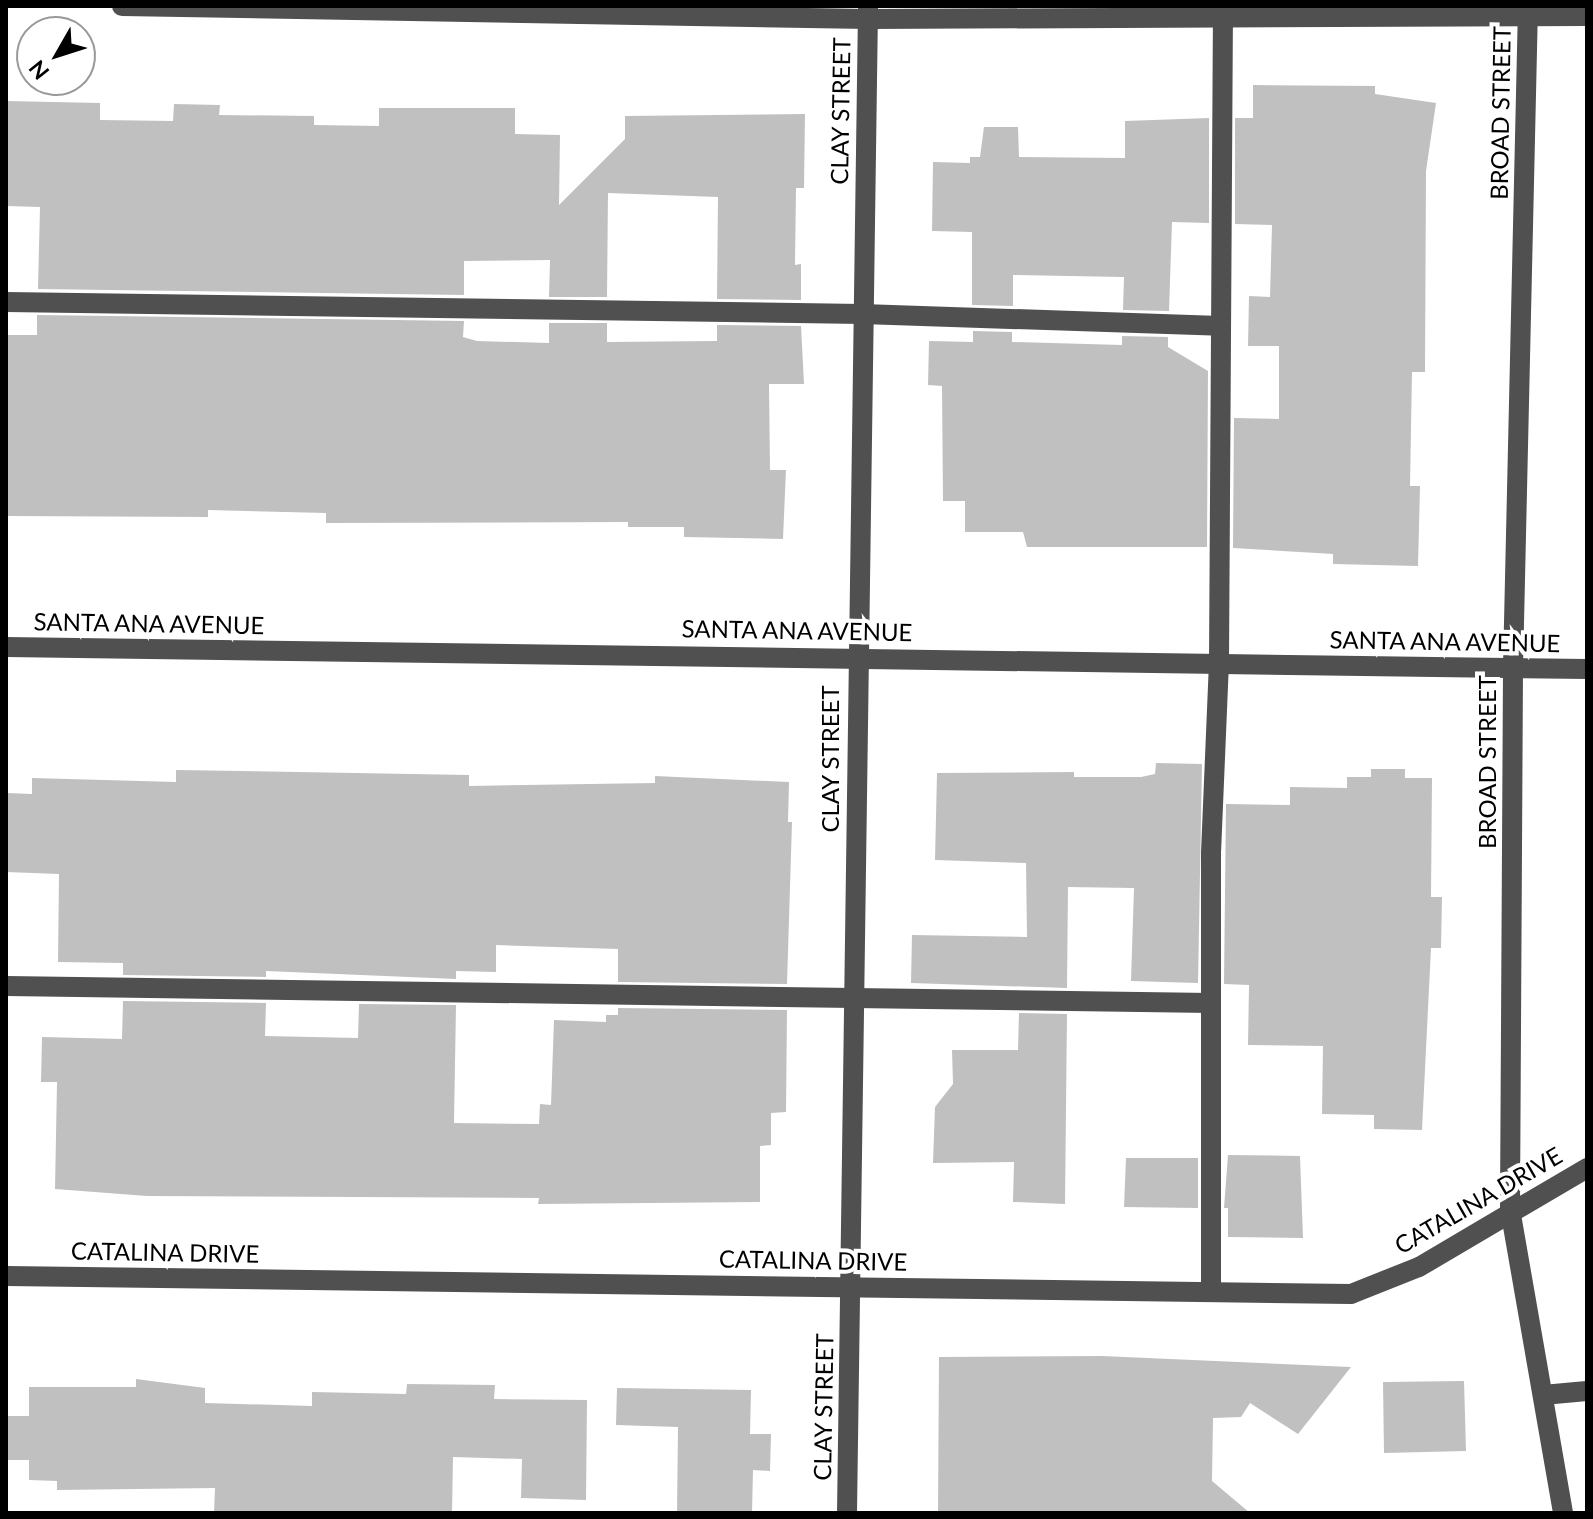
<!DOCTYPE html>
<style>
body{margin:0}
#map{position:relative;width:1593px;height:1519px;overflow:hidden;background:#fff;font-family:Lato,sans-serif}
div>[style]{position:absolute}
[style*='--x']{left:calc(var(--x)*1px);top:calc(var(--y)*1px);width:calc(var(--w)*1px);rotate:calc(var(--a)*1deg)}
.building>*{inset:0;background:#c0c0c0}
.minor>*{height:20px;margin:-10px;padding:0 10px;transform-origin:10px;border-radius:10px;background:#505050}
span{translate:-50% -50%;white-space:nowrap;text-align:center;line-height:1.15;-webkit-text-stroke:8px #fff;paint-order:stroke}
.street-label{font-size:24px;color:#000}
.frame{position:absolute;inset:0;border:8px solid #000;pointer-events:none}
.north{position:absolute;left:16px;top:16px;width:80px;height:80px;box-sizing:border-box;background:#fff;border:2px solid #999;border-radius:50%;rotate:231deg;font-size:22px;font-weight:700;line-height:32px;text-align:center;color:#000}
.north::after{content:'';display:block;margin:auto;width:28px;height:36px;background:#000;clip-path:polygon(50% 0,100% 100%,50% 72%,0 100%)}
</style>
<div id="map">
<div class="building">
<i style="clip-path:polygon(1253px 85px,1375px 86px,1375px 94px,1436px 103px,1426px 171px,1425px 372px,1412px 372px,1410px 486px,1420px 486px,1418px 566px,1333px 564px,1333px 554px,1233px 548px,1234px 418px,1279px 419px,1279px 346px,1248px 346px,1249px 296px,1270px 297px,1272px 225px,1235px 224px,1235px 118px,1253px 118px)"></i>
<i style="clip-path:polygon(6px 101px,100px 103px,100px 120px,173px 121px,174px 104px,220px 105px,219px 115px,314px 116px,314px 125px,379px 126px,379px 108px,515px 108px,515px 134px,560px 135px,559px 205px,625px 139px,625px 116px,805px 114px,804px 188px,796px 188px,795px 265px,801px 264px,801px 300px,717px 299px,718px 197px,608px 193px,607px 297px,549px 297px,550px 260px,464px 261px,464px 295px,38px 289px,40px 207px,6px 206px)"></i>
<i style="clip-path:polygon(1209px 118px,1209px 223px,1172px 222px,1169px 311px,1123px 310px,1124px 277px,1013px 275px,1013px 306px,972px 305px,972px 232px,932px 231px,933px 162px,970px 163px,970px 157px,980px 157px,984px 127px,1018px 127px,1019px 157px,1125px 158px,1125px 121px)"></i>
<i style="clip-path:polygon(37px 315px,464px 321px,463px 337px,477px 341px,549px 343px,549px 323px,607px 323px,607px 342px,717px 341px,717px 325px,801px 326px,804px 384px,769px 384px,770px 470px,786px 470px,783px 539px,684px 537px,684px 527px,628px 527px,628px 522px,326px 523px,326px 513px,208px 510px,208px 517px,6px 516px,6px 335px,37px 335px)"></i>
<i style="clip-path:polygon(973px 331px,1012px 332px,1012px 342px,1122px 345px,1122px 336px,1168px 337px,1168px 347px,1208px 371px,1207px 547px,1027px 547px,1023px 532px,965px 532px,965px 501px,943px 501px,942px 386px,928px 385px,929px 341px,973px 342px)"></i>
<i style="clip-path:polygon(1156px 763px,1202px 764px,1198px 983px,1131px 981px,1134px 888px,1068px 887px,1067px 988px,911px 983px,912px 935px,1027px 937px,1026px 863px,935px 860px,937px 773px,1074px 772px,1074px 777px,1141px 777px,1155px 774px)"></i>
<i style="clip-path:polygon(1371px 769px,1405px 769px,1405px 778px,1432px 778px,1431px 897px,1442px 897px,1441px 948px,1431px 948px,1422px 1130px,1374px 1129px,1374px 1115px,1322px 1114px,1323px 1046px,1248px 1045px,1249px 985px,1224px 984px,1226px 804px,1290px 805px,1290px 787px,1347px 788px,1347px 777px,1371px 777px)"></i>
<i style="clip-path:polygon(176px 770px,469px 775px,469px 786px,655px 783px,655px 776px,789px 782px,788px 822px,792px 822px,787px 984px,618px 982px,618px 949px,496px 945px,496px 972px,456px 971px,456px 979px,266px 971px,266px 977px,123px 975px,123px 963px,58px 962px,59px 874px,6px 872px,6px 793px,32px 794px,32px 778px,176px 782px)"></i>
<i style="clip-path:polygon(123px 1001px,266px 1003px,265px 1036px,358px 1038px,359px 1004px,456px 1005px,454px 1123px,539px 1124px,540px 1104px,551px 1105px,554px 1020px,606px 1022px,606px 1015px,618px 1015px,618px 1008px,787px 1010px,786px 1112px,771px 1113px,771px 1145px,760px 1146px,760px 1202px,538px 1204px,539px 1198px,147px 1196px,55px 1189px,57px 1082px,41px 1082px,42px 1037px,122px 1039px)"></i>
<i style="clip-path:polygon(1019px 1013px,1067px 1014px,1065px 1204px,1013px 1202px,1014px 1162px,933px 1163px,935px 1107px,953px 1084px,952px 1050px,1018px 1050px)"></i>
<i style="clip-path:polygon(1228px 1155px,1300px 1156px,1303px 1238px,1228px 1237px,1228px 1208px,1224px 1208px)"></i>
<i style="clip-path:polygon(1126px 1158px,1198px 1158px,1198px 1208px,1124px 1207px)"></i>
<i style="clip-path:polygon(1102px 1356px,1351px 1367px,1298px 1434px,1250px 1403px,1241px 1417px,1213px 1418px,1212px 1481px,1250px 1513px,938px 1513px,939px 1357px)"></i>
<i style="clip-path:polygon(136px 1379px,205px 1388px,205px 1403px,312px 1406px,312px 1392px,406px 1394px,407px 1384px,495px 1385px,494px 1399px,587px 1400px,586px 1500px,521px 1498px,522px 1459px,453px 1457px,452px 1513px,214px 1513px,215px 1488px,57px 1490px,57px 1481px,29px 1480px,29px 1460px,6px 1460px,6px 1416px,29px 1416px,29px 1387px,136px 1387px)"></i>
<i style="clip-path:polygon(1464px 1381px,1466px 1451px,1384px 1453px,1383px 1382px)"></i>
<i style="clip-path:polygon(617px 1388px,751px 1390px,750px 1434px,771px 1434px,770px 1471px,753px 1470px,752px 1513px,677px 1513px,678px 1427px,616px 1425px)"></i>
</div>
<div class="minor">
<i style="--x:122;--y:6;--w:746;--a:1"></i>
<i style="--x:868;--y:19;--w:719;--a:-0.24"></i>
<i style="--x:1528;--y:6;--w:663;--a:91.3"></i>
<i style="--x:1513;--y:669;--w:540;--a:90.32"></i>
<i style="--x:1510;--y:1209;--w:309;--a:80.1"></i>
<i style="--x:6;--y:302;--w:856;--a:0.8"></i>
<i style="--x:862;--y:314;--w:358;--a:1.9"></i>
<i style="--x:6;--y:647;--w:1581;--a:0.8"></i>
<i style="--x:6;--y:986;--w:1205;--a:0.81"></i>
<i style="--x:6;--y:1276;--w:1345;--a:0.77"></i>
<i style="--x:1351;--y:1294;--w:73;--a:-21.7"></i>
<i style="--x:1419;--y:1267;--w:195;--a:-30.5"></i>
<i style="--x:1211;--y:1292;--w:439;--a:-90"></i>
<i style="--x:1211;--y:853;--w:191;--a:-87.6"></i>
<i style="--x:1219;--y:662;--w:654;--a:-89.65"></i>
<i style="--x:1543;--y:1395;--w:44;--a:-5.2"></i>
<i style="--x:847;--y:1513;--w:1507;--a:-89.2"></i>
</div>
<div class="street-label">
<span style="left:840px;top:111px;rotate:-89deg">CLAY STREET</span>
<span style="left:1500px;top:113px;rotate:-89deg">BROAD STREET</span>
<span style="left:149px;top:623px;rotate:1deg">SANTA ANA AVENUE</span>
<span style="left:797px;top:630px;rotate:1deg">SANTA ANA AVENUE</span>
<span style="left:1445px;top:641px;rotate:1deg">SANTA ANA AVENUE</span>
<span style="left:830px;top:759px;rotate:-90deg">CLAY STREET</span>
<span style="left:1487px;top:762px;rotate:-90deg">BROAD STREET</span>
<span style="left:1478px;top:1200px;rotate:-30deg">CATALINA DRIVE</span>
<span style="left:165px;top:1252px;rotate:1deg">CATALINA DRIVE</span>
<span style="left:813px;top:1260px;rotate:1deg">CATALINA DRIVE</span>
<span style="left:823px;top:1407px;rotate:-89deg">CLAY STREET</span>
</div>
<div class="frame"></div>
<div class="north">N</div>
</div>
